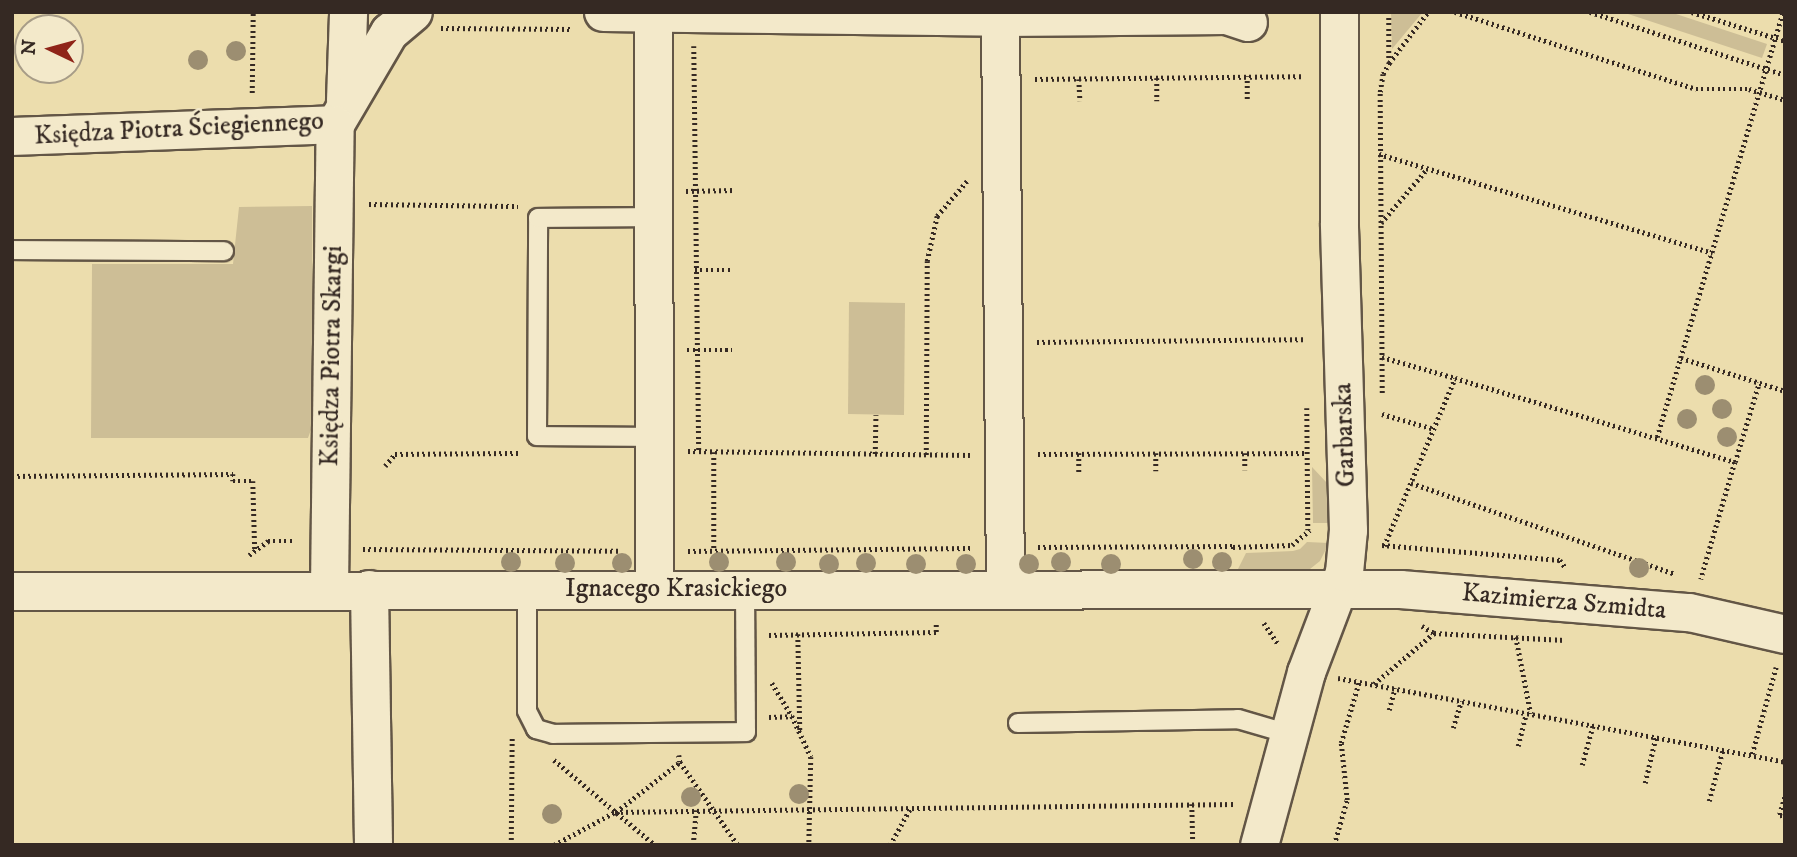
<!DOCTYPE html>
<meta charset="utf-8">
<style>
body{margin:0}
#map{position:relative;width:1797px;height:857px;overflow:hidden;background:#ecddad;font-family:"IM FELL DW Pica",serif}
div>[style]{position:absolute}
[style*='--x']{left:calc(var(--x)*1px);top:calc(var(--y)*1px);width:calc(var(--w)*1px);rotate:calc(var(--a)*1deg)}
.green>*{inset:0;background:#cdbe96}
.path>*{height:4.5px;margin-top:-2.25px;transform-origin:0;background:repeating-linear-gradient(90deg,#352923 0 2px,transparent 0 5.5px)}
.roads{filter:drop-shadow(2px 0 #635646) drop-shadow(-2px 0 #635646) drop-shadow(0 2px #635646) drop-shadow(0 -2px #635646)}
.lane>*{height:18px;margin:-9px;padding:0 9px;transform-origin:9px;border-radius:9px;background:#f3e9ca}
.street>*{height:37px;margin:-18.5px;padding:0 18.5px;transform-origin:18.5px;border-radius:18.5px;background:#f3e9ca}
.trees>*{width:20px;height:20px;margin:-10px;border-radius:50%;background:#9c8e71}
span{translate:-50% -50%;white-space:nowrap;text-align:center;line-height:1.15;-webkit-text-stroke:5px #f3e9ca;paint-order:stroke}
.street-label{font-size:26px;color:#352923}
.frame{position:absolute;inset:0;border:14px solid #352923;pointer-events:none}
.north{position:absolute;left:14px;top:14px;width:70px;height:70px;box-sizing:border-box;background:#f3e9ca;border:2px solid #a79c87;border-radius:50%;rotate:275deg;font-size:19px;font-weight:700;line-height:28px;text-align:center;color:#352923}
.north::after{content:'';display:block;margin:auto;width:24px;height:32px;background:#8f2418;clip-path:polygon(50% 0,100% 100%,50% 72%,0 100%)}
</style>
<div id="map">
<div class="green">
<i style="clip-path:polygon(1391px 12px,1422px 13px,1392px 49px)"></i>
<i style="clip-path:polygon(1622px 12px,1670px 12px,1767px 44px,1762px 58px)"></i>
<i style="clip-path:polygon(312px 206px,313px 424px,308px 438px,91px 438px,92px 264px,233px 264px,239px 207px)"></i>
<i style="clip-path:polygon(849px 302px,905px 303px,904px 415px,848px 414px)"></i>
<i style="clip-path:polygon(1312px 467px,1327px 483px,1329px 523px,1313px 523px)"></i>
<i style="clip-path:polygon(1307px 542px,1329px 543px,1320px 561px,1310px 569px,1238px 569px,1246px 553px,1293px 551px,1300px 549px)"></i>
</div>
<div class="path">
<i style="--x:1389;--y:12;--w:50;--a:90"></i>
<i style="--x:1455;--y:12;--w:253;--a:17.7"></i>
<i style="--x:1696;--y:89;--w:53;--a:0"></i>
<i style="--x:1749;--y:89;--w:38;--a:17"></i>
<i style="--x:1590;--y:12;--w:205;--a:17.9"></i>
<i style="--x:1692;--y:12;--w:97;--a:17.3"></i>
<i style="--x:441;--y:28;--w:132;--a:0.4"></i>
<i style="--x:694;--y:46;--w:405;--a:89.3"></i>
<i style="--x:1157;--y:78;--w:23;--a:90"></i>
<i style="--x:1035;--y:79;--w:267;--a:-0.6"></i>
<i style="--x:1079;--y:79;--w:22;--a:87"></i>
<i style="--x:252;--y:93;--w:81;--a:-89.3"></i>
<i style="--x:1247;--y:99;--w:23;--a:-90"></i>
<i style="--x:1379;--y:154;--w:348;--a:16.5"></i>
<i style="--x:686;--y:191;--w:48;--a:-1.2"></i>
<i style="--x:369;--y:204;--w:149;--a:0.8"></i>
<i style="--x:1381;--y:223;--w:71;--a:-49.6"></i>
<i style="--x:695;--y:270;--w:38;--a:0"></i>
<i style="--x:1037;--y:342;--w:268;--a:-0.6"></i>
<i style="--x:687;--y:350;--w:45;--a:0"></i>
<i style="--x:1382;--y:357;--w:76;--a:16"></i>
<i style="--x:1681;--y:358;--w:109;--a:17.6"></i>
<i style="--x:1382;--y:393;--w:301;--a:-90.4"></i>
<i style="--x:1380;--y:92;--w:18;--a:-81"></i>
<i style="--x:1383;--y:74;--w:13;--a:-61"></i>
<i style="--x:1389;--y:63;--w:64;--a:-52.6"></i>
<i style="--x:1307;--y:408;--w:122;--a:89.5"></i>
<i style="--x:1382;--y:414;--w:54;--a:16.1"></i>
<i style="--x:1657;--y:437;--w:443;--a:-73.5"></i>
<i style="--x:688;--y:451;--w:282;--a:0.8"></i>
<i style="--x:714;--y:452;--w:98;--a:90"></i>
<i style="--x:1079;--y:453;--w:19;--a:90"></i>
<i style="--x:1156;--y:453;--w:18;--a:90"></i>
<i style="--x:1245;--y:453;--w:17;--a:90"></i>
<i style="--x:875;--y:454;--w:39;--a:-89"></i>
<i style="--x:1038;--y:454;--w:269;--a:-0.2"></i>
<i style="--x:926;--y:455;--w:194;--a:-89.7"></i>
<i style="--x:927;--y:261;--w:46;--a:-77.5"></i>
<i style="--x:937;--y:216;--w:46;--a:-49.4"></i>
<i style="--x:1735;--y:462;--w:83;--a:-73.1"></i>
<i style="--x:385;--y:466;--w:16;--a:-50"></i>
<i style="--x:395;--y:454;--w:123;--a:-0.5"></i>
<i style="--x:12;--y:476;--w:221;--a:-0.5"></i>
<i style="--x:233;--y:474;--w:7;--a:90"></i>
<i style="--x:233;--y:481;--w:20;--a:0"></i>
<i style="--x:253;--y:481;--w:70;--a:88.4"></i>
<i style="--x:1411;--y:483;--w:280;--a:19"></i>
<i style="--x:1382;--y:545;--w:179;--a:4.8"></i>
<i style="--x:1560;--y:560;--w:9;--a:54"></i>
<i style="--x:1384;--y:546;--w:182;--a:-67.1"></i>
<i style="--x:1455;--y:378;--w:292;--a:16.7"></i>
<i style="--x:1735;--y:462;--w:122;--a:106.2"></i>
<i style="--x:1038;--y:547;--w:195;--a:-0.3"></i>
<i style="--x:1233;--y:547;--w:59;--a:-1.9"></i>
<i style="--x:1292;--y:545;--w:23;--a:-40"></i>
<i style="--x:363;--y:549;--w:257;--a:0.4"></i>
<i style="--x:688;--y:551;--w:282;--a:-0.6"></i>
<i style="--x:249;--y:555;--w:24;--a:-36"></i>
<i style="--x:268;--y:541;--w:27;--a:0"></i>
<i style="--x:1264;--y:623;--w:27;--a:56"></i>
<i style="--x:1422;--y:626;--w:14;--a:30"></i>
<i style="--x:1434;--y:633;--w:131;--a:3.1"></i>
<i style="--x:798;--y:634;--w:96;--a:88.8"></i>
<i style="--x:769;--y:635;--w:167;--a:-1"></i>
<i style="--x:936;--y:632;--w:10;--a:-90"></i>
<i style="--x:1516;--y:637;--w:78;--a:79"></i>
<i style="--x:1338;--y:678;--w:455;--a:10.6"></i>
<i style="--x:772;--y:683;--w:39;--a:59"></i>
<i style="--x:792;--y:716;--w:45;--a:65.1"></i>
<i style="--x:811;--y:757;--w:88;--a:91.3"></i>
<i style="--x:1374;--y:684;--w:79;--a:-40.4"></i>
<i style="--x:1389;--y:710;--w:23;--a:-75"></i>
<i style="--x:769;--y:717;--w:23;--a:-2"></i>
<i style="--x:1453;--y:728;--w:28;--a:-73"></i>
<i style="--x:1518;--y:746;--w:33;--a:-76"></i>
<i style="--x:1752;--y:754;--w:90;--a:-74.6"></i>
<i style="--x:679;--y:755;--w:7;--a:82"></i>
<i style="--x:680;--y:762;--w:101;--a:55.1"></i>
<i style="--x:554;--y:760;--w:132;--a:40.1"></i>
<i style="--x:1582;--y:765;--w:41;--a:-74.6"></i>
<i style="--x:1645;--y:783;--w:48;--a:-76.8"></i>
<i style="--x:1785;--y:797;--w:19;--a:106"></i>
<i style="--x:1780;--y:815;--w:5;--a:11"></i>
<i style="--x:1709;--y:801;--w:54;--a:-74.9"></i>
<i style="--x:1192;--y:804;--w:41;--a:88.6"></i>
<i style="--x:616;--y:812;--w:81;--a:-38"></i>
<i style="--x:511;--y:845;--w:107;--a:-89.5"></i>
<i style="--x:554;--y:845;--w:69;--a:-28.4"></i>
<i style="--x:615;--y:812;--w:620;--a:-0.74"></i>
<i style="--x:693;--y:845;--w:35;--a:-85"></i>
<i style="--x:890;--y:845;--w:43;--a:-61.1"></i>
<i style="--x:1334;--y:845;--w:47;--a:-73.9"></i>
<i style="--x:1347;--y:800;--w:57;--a:-96"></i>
<i style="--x:1341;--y:743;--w:64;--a:-73.6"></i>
</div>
<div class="roads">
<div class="lane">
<i style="--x:12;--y:250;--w:212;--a:0.3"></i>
<i style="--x:654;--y:437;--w:117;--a:-179.5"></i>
<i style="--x:537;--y:436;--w:218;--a:-89.7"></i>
<i style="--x:538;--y:218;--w:117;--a:-0.5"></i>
<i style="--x:527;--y:588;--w:123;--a:90"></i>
<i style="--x:527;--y:711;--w:20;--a:63"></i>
<i style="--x:536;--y:729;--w:18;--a:16"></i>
<i style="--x:553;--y:734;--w:193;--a:-0.6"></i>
<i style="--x:746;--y:732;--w:142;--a:-90.4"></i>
<i style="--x:1018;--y:723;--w:220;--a:-1"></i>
<i style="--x:1238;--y:719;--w:53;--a:16.4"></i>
</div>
<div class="street">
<i style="--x:603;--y:12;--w:397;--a:0.7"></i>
<i style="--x:1000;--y:17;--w:226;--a:-0.5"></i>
<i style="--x:1226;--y:15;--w:23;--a:18"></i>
<i style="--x:653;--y:13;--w:576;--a:89.9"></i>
<i style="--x:1000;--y:17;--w:572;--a:89.5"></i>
<i style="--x:345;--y:100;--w:88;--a:-88"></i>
<i style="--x:12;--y:136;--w:323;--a:-2.1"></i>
<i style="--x:335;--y:124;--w:107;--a:-59.6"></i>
<i style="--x:389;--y:32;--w:31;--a:-40"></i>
<i style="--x:329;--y:588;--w:464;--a:-89.3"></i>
<i style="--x:369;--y:589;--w:256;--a:89.1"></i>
<i style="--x:12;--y:591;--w:1388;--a:-0.08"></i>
<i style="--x:1400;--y:589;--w:290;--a:4.6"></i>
<i style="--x:1689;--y:612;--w:98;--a:12.9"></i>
<i style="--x:1259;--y:845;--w:179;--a:-74.8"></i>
<i style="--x:1306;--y:672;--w:107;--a:-69.2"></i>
<i style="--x:1344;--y:572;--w:42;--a:-84.6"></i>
<i style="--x:1348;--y:530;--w:307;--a:-91.7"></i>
<i style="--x:1339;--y:223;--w:211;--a:-90"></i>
</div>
</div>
<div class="trees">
<i style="left:236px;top:51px"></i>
<i style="left:198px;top:60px"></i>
<i style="left:1705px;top:385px"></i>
<i style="left:1722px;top:409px"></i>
<i style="left:1687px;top:419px"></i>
<i style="left:1727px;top:437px"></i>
<i style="left:1193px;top:559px"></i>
<i style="left:511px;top:562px"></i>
<i style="left:719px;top:562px"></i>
<i style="left:786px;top:562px"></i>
<i style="left:1061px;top:562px"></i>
<i style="left:1222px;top:562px"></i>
<i style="left:565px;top:563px"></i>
<i style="left:622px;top:563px"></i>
<i style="left:866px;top:563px"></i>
<i style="left:829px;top:564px"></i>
<i style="left:916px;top:564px"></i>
<i style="left:966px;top:564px"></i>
<i style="left:1029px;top:564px"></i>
<i style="left:1111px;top:564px"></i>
<i style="left:1639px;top:568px"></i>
<i style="left:799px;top:794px"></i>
<i style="left:691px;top:797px"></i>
<i style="left:552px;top:814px"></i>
</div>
<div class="street-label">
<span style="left:179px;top:129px;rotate:-3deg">Księdza Piotra Ściegiennego</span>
<span style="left:332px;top:356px;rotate:-89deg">Księdza Piotra Skargi</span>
<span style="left:1345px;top:435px;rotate:-92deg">Garbarska</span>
<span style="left:676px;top:589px">Ignacego Krasickiego</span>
<span style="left:1564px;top:602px;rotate:5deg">Kazimierza Szmidta</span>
</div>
<div class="frame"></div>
<div class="north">N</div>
</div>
